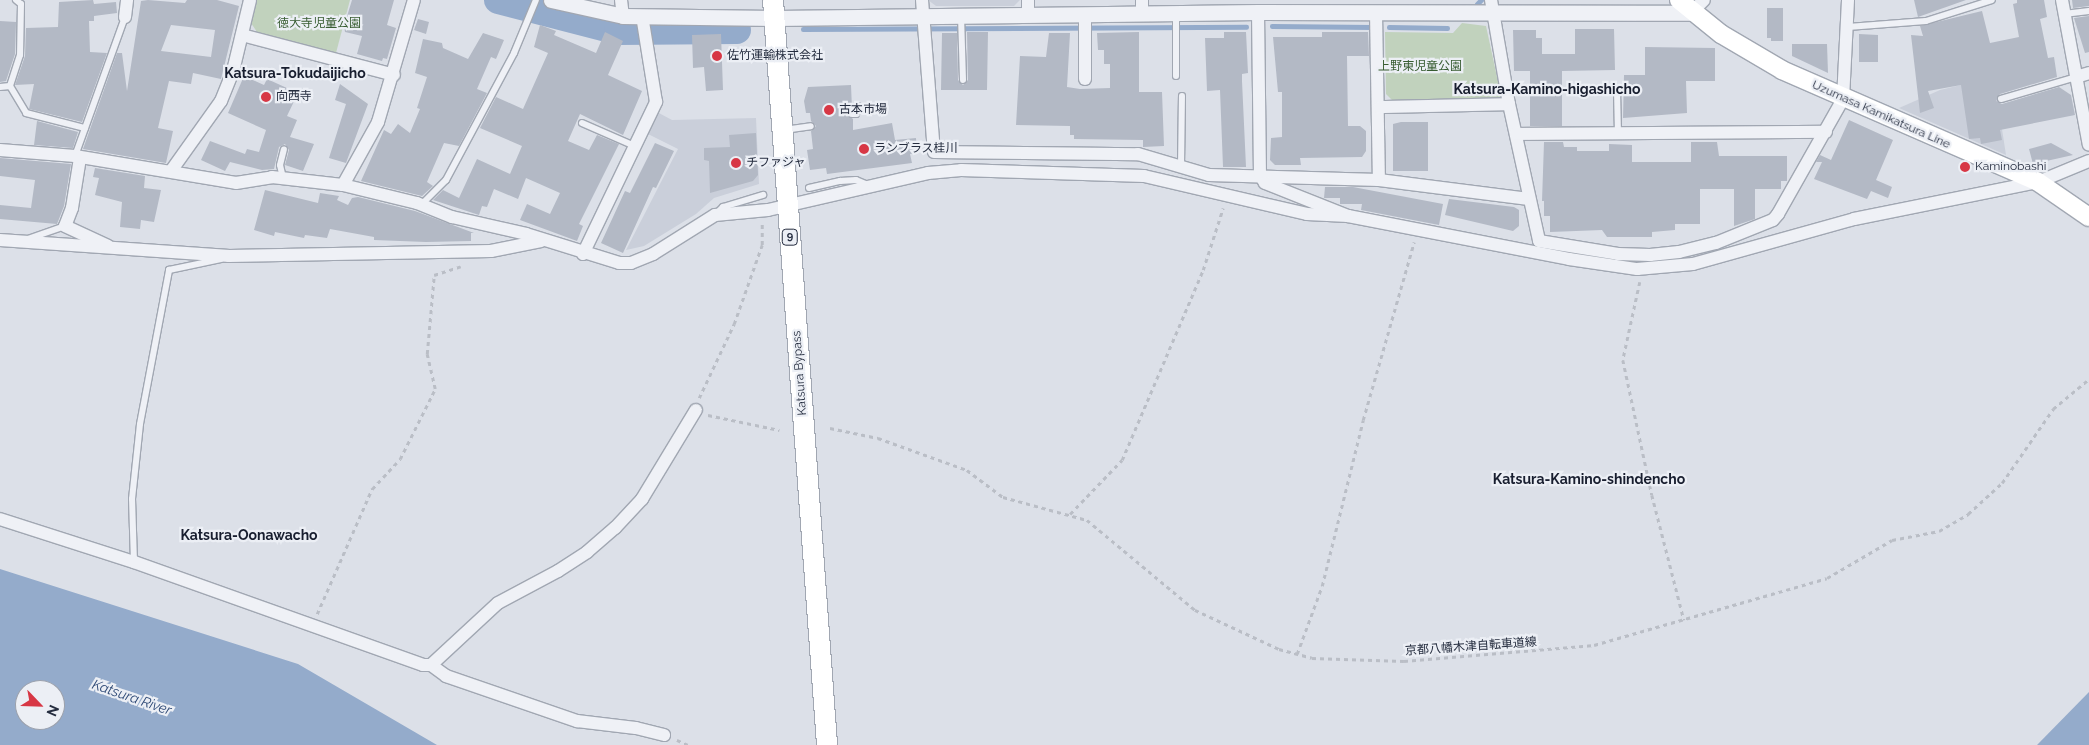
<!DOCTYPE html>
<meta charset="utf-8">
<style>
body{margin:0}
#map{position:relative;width:2089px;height:745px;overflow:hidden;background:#dce0e8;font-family:Raleway,"Noto Sans JP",sans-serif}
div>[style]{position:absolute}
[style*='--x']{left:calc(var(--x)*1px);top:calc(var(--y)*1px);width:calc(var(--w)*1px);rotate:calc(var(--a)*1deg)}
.built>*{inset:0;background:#cacfda}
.green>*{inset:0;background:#c1d2bd}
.water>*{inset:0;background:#94abcb}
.stream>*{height:4.5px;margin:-2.25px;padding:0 2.25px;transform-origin:2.25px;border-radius:2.25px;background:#94abcb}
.river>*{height:28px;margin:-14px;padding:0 14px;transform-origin:14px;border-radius:14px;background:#94abcb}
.building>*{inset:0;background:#b3b9c5}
.path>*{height:2.5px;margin-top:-1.25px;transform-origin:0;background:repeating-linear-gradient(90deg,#babec6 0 4px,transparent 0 8px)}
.roads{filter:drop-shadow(1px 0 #a1a7b2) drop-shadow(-1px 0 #a1a7b2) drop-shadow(0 1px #a1a7b2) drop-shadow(0 -1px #a1a7b2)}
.service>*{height:6px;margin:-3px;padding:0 3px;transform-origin:3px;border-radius:3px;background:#eff1f6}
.minor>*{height:12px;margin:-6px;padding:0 6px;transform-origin:6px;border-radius:6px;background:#eff1f6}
.tertiary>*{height:15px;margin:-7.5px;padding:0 7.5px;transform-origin:7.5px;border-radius:7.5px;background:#eff1f6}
.secondary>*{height:18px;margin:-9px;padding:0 9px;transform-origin:9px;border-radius:9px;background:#fff}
.trunk>*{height:20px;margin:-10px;padding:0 10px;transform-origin:10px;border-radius:10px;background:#fff}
.dots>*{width:14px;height:14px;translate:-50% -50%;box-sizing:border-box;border:2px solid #eceff5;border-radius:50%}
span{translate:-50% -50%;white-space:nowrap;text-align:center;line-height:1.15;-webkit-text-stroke:4.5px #eceff5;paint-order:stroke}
.shield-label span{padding:1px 4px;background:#eceff5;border:1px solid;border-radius:4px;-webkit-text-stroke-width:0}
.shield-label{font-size:11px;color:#252d3f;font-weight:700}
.park-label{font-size:12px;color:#375c31}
.poi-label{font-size:12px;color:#252d3f}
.left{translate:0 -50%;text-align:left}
.street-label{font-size:12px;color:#252d3f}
.neighbourhood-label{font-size:14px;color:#181e2f;font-weight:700}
.water-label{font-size:14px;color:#2d4875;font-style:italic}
.north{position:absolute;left:15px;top:680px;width:50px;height:50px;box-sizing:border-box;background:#eceff5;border:1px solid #9ca1ac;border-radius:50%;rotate:114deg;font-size:14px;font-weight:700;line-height:20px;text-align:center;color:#252d3f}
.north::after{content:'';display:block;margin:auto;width:18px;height:22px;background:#d73745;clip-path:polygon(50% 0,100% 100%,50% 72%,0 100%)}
</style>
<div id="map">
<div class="built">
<i style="clip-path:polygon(928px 0,1020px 0,1014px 6px,936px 6px)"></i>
<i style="clip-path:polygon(1994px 77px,2006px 155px,1899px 108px,1940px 90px)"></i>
<i style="clip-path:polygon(657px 112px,672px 120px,756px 118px,759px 184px,714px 198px,696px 214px,644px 246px,626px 250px,678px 149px,646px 133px)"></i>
</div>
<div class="green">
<i style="clip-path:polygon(257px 0,350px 0,336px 53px,257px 32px,251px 23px)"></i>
<i style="clip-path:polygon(1462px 23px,1486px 26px,1502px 100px,1394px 102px,1386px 94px,1385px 32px,1453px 33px)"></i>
</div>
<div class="water">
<i style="clip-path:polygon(evenodd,0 569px,298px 664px,437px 745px,0 745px,0 569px,25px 690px,55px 690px,55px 720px,25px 720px,25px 690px)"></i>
<i style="clip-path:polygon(2089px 692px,2089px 745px,2037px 745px)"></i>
</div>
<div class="stream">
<i style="--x:1477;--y:4;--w:6;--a:-45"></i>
<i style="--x:1272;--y:26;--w:100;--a:0.6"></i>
<i style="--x:1389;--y:27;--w:58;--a:1"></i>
<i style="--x:803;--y:29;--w:443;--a:-0.3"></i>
</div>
<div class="river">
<i style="--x:498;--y:0;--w:124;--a:14.5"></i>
<i style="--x:618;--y:31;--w:119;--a:-0.5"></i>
</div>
<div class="building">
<i style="clip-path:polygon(93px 0,94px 4px,116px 2px,117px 13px,94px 16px,94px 21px,89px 21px,90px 52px,107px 53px,82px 122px,29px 109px,34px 84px,15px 85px,25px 56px,26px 28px,58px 27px,59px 2px)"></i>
<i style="clip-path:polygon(evenodd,148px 0,185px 3px,187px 0,217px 0,239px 6px,221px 79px,193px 73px,191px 84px,169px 81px,158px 128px,173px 131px,166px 163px,83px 149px,117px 53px,122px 53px,127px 91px,141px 1px,148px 0,171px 25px,215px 30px,211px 57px,161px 51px,171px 25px)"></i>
<i style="clip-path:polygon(352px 0,394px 0,387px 25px,396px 28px,387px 59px,383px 58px,382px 61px,357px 54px,362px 36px,345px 32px,344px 26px)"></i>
<i style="clip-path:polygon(1914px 0,1966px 0,1918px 17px)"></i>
<i style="clip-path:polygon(2017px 0,2044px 0,2047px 17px,2040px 19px,2048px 58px,2054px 57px,2057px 77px,2000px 94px,1996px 101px,2002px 104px,2059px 87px,2071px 95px,2075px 115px,2000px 130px,2002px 140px,1981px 144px,1980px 138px,1969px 139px,1961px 85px,1928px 91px,1934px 108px,1920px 113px,1911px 35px,1923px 36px,1920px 26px,1982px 11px,1990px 43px,2019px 37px,2013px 4px,2017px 3px)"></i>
<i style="clip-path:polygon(2072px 0,2089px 0,2089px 6px,2073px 8px)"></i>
<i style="clip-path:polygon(1767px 8px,1783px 8px,1783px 41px,1771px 41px,1771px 38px,1767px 38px)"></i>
<i style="clip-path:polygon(2089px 16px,2089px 52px,2085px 53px,2074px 18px)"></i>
<i style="clip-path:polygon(418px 19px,429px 22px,426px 34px,414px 30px)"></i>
<i style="clip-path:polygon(0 21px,16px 22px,15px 54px,6px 81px,0 82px)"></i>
<i style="clip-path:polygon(540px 25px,556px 31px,554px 35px,596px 53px,605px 32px,623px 41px,608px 75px,642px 91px,623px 135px,580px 114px,568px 141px,589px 150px,597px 135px,619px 144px,579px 224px,583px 226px,577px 241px,520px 220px,527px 204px,550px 214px,560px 193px,526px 178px,518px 199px,494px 189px,487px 207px,482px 206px,479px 215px,433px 200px,443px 190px,459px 198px,477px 159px,510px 174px,522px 146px,480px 128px,496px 97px,523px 109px,548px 53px,534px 47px)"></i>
<i style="clip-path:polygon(1575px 29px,1614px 29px,1615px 70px,1562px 71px,1562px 126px,1530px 126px,1530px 71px,1514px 71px,1513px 30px,1536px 30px,1536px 38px,1542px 38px,1542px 54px,1575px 54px)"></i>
<i style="clip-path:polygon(967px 32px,988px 32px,987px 90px,941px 90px,942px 33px,957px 33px,958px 80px,963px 85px,968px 80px)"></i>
<i style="clip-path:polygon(1139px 32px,1139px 92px,1162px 92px,1164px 146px,1143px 147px,1143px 140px,1074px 139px,1074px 135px,1070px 135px,1070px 126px,1016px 125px,1020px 56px,1046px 57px,1049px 33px,1070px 33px,1067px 87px,1080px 89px,1110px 88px,1110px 64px,1104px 64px,1104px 50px,1098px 50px,1097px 33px)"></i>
<i style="clip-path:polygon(1224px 32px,1246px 32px,1248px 73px,1242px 74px,1242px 81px,1246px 167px,1223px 167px,1220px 90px,1207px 91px,1205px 38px,1224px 38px)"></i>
<i style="clip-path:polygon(1322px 32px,1368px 32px,1369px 56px,1347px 56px,1348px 126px,1360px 126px,1366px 131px,1366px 151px,1362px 157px,1300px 158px,1301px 165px,1275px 165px,1270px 160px,1271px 138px,1282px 137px,1282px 92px,1278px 92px,1273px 37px,1322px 37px)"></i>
<i style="clip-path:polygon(483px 33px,504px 40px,496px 59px,491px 57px,477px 89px,487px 93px,459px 146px,444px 143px,427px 182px,433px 186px,422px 196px,361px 181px,384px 130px,391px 134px,398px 124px,410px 133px,420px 109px,417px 108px,427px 77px,415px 73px,423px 39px,442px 43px,443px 48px,468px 59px)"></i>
<i style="clip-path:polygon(721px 34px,723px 90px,706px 91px,704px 67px,693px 68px,692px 35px)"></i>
<i style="clip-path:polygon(1859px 34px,1878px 35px,1878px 62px,1859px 62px)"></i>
<i style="clip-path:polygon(1792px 44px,1827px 44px,1828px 73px,1792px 56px)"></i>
<i style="clip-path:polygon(1645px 47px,1715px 48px,1715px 81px,1686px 81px,1687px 113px,1623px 118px,1624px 75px,1645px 75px)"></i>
<i style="clip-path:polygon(244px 76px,264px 85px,267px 79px,298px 93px,287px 116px,297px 120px,290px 137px,314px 144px,303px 171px,285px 165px,289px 150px,285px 144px,279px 147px,274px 169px,262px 170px,230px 162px,225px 171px,201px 160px,210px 141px,245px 154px,247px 149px,259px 152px,266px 130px,228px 113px)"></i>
<i style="clip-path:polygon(340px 84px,368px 104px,346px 163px,329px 158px,346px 104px,335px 100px)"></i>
<i style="clip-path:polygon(851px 85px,852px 109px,847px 114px,853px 119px,853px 130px,892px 123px,895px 140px,916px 138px,917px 153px,910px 154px,912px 163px,827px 174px,826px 168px,810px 170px,807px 150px,813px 149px,811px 131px,816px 126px,811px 121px,810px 113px,806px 113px,804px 101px,808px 87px)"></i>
<i style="clip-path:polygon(1849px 120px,1893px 140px,1876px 180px,1892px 187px,1888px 198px,1871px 191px,1867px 199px,1814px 179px,1822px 162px,1816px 162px,1820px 155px,1831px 160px)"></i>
<i style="clip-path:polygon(37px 121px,78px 132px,73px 148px,34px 145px)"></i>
<i style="clip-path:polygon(1401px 122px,1428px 122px,1428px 171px,1393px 171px,1393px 124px)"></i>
<i style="clip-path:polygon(756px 133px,758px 175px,753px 181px,710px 193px,709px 161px,704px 160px,704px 148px,730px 147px,729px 135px)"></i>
<i style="clip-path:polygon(1544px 142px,1563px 142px,1564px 147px,1577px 147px,1577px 151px,1609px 151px,1609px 144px,1632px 145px,1632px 162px,1691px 162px,1691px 142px,1717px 142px,1719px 156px,1787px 156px,1787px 181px,1781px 181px,1781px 189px,1755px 189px,1755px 219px,1734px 226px,1734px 189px,1700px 189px,1700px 224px,1675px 224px,1675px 230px,1652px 232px,1652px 237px,1607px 237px,1602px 230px,1550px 232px,1550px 216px,1544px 216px,1544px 201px,1542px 201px)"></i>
<i style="clip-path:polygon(655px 143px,674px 151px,656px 188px,653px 187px,623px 253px,601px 243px,625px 191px,630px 193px)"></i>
<i style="clip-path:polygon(2051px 143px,2073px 155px,2033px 164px,2029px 149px)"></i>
<i style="clip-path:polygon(0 158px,71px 164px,64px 206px,57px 224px,0 219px,0 205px,31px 208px,35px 180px,0 176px)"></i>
<i style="clip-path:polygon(95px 168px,145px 176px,144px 188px,161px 190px,154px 222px,141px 220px,140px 229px,120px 227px,122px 202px,95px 195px,99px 178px,93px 177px)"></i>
<i style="clip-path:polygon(1325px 187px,1353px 187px,1443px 204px,1439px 225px,1361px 210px,1362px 204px,1340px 204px,1340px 198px,1324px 198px)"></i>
<i style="clip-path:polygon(265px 190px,318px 203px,320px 193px,339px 196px,337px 200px,348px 205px,352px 198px,358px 197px,415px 211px,474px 233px,471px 233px,471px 241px,426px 242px,374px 240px,374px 237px,330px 229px,327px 238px,305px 235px,304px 238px,275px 232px,274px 236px,254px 230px)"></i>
<i style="clip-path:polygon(1449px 199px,1514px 207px,1519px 210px,1519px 226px,1513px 231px,1445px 215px)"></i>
</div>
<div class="path">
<i style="--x:1640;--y:282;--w:80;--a:102.3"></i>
<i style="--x:1623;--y:360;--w:138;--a:77.9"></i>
<i style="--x:1652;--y:495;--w:129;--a:75.6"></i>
<i style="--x:699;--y:398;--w:82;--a:-64.7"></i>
<i style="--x:734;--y:324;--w:84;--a:-70.5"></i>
<i style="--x:762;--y:245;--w:21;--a:-90"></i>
<i style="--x:708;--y:415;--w:73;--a:11.9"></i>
<i style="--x:830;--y:428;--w:49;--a:11.8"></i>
<i style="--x:878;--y:438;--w:95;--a:19.8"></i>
<i style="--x:967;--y:470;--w:45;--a:36.9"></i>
<i style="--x:1003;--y:497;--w:87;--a:15.3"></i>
<i style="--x:1087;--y:520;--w:141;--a:39.8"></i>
<i style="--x:1195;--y:610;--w:93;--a:24.9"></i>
<i style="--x:1279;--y:649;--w:34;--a:15"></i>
<i style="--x:1312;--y:658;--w:92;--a:1.9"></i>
<i style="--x:1404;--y:661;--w:191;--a:-4.8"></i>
<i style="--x:1594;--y:645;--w:242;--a:-16"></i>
<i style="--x:1827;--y:578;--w:75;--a:-30.3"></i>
<i style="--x:1892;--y:540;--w:48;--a:-10.8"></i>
<i style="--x:1939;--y:531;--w:34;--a:-30"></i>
<i style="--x:1968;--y:514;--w:46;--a:-42.4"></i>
<i style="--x:2002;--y:483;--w:90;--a:-55.4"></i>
<i style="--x:2053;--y:409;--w:47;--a:-39.8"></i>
<i style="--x:1070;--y:514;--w:75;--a:-46.1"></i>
<i style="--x:1122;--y:460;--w:207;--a:-66.9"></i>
<i style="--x:1203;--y:270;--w:65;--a:-72.1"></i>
<i style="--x:317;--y:614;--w:137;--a:-66.3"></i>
<i style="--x:372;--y:489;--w:41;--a:-47"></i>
<i style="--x:400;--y:459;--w:78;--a:-63.4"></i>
<i style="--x:435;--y:389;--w:36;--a:-103"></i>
<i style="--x:427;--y:354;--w:79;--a:-84.9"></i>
<i style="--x:434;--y:275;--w:28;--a:-18"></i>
<i style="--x:1297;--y:654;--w:72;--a:-69.8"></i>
<i style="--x:1322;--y:586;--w:171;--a:-76.1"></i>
<i style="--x:1363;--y:420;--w:185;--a:-74"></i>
<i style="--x:677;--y:740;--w:12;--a:24"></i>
</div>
<div class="roads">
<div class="service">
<i style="--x:16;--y:0;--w:6;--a:39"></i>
<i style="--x:21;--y:4;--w:51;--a:91.1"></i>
<i style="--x:20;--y:55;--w:33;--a:108"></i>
<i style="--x:10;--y:86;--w:31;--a:59"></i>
<i style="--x:26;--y:113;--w:61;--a:14.3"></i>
<i style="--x:1176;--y:13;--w:63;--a:90"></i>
<i style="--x:2064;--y:14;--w:25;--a:-7"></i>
<i style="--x:961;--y:16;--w:64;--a:88.2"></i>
<i style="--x:1848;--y:27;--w:78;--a:-4.4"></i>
<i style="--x:1926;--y:21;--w:69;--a:-17.7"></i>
<i style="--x:0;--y:87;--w:10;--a:-6"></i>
<i style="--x:1617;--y:90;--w:43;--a:88.7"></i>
<i style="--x:2001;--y:99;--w:78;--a:-16.3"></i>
<i style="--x:852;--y:114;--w:4;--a:0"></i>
<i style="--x:856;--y:114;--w:8;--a:-76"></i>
<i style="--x:582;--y:123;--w:58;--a:23.5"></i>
<i style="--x:784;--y:130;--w:27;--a:-8"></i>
<i style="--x:75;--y:156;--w:148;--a:-70.2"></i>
<i style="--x:1181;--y:166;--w:70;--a:-89.2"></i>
<i style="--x:283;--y:178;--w:13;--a:-103"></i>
<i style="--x:280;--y:165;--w:16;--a:-76"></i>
<i style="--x:809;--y:188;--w:32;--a:-13"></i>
<i style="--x:840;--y:181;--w:16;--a:-4"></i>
<i style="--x:856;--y:180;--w:13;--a:23"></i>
<i style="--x:422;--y:204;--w:34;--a:-45"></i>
<i style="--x:446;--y:180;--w:144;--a:-61.8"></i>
<i style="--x:514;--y:53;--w:57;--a:-67.5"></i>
<i style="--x:716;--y:214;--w:10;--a:-45"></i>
<i style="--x:723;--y:207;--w:42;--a:-16.7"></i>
<i style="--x:22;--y:241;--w:46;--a:-19.2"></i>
<i style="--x:134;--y:562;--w:63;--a:-91.8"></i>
<i style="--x:132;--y:499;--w:75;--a:-83.9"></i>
<i style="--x:140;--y:424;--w:157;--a:-79.3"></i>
<i style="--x:169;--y:270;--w:53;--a:-11.9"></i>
</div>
<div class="minor">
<i style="--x:621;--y:0;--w:16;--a:83"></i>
<i style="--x:922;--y:0;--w:152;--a:85.5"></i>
<i style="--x:934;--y:152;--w:204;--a:0.6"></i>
<i style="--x:1138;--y:154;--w:74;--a:16.5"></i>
<i style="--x:1209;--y:175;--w:170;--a:1.7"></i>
<i style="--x:1379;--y:180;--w:151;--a:7.2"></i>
<i style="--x:1028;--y:0;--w:15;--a:90"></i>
<i style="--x:1491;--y:0;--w:106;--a:80.2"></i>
<i style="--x:1509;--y:104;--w:140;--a:77.6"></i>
<i style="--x:1539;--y:241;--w:80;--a:9.3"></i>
<i style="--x:1618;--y:254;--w:32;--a:2"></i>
<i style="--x:1650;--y:255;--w:29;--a:-6"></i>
<i style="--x:1679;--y:252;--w:38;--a:-14"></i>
<i style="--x:1716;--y:243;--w:61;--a:-22"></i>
<i style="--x:1773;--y:220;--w:8;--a:-50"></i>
<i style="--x:1778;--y:214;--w:132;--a:-60.5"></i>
<i style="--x:1843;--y:99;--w:99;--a:-87.1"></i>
<i style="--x:2062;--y:0;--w:147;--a:79.5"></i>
<i style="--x:1258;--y:12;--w:163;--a:89.3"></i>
<i style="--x:1260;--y:175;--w:9;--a:58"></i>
<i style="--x:1265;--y:183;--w:89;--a:21.7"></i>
<i style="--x:1348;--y:216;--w:225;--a:11"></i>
<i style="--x:1569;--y:259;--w:69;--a:8.4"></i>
<i style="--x:1637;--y:269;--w:56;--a:-5.1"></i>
<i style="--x:1693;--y:264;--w:167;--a:-15.6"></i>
<i style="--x:1854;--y:219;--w:188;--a:-11.4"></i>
<i style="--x:2038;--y:182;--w:55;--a:-22.4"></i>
<i style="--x:1142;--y:13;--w:13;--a:-90"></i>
<i style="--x:1376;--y:13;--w:167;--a:89"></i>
<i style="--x:1691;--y:13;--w:18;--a:-45"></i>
<i style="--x:1085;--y:14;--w:65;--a:90"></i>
<i style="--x:125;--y:17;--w:17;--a:-83"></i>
<i style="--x:242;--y:35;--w:157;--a:14.7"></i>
<i style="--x:2076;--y:77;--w:14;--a:-17"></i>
<i style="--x:1380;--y:107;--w:129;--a:-1.3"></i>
<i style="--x:1516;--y:134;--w:310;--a:-0.4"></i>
<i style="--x:0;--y:150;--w:75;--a:4.6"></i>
<i style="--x:75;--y:156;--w:163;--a:9.5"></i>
<i style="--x:236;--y:183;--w:36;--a:-9"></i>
<i style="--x:272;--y:177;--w:71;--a:6.4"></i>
<i style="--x:343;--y:185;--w:76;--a:13.7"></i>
<i style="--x:417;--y:203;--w:38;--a:22"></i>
<i style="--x:452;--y:217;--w:76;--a:12.9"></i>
<i style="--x:526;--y:234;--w:97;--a:17.3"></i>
<i style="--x:619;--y:263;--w:12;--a:0"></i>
<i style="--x:631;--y:263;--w:24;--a:-22"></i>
<i style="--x:653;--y:254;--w:73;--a:-32.2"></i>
<i style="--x:715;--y:215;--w:53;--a:-5.4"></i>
<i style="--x:768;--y:210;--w:164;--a:-13"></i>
<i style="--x:928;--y:173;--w:33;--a:-5"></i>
<i style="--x:961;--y:170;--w:183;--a:1.9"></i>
<i style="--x:1144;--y:176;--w:167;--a:13.1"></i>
<i style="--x:1307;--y:214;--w:41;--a:2.8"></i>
<i style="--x:80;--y:158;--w:51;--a:99.1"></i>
<i style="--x:72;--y:208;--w:19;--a:111"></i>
<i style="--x:65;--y:226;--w:47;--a:24.9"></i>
<i style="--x:171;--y:171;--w:86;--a:-54.5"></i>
<i style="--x:221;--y:101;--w:32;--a:-68"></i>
<i style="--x:233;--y:71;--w:73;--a:-76.5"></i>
<i style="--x:343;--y:185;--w:72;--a:-60.9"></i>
<i style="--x:378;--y:122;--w:127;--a:-73.6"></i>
<i style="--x:0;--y:240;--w:230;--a:4"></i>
<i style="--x:229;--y:256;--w:262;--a:-1.1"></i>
<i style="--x:491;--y:251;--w:51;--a:-11.3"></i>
<i style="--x:583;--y:254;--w:169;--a:-64.3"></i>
<i style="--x:656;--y:102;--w:87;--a:-99.2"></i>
<i style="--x:0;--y:519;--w:141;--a:17.8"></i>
<i style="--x:134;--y:562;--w:307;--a:19.6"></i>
<i style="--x:423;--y:665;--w:8;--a:0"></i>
<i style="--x:431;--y:665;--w:19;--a:36"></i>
<i style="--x:446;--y:676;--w:139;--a:19"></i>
<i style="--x:577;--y:721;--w:59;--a:6.8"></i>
<i style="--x:636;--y:728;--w:29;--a:14"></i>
<i style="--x:431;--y:665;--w:91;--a:-42.8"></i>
<i style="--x:498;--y:603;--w:68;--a:-28.1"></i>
<i style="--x:558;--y:571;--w:35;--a:-33"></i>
<i style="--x:587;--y:552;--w:37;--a:-41"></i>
<i style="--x:615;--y:528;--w:40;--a:-47"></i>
<i style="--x:642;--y:499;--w:104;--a:-58.8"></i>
</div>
<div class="tertiary">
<i style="--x:551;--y:0;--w:74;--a:12.5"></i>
<i style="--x:623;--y:16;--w:152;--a:0.8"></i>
<i style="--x:775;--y:18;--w:483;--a:-0.7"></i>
<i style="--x:1258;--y:12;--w:433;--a:0.1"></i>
</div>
<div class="secondary">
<i style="--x:1679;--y:0;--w:54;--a:39"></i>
<i style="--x:1721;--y:34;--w:71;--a:30.5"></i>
<i style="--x:1782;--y:70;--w:279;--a:23.6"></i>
<i style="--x:2038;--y:182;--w:62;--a:34.5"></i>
</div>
<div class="trunk">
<i style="--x:773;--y:0;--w:747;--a:85.85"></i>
</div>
</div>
<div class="dots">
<i style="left:717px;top:56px;background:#d73745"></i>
<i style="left:266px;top:97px;background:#d73745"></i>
<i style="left:829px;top:110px;background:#d73745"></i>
<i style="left:864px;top:149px;background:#d73745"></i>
<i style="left:736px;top:163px;background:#d73745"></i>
<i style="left:1965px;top:167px;background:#d73745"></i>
</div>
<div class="shield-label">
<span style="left:790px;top:237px">9</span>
</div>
<div class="park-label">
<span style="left:319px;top:24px">徳大寺児童公園</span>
<span style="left:1420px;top:67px">上野東児童公園</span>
</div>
<div class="poi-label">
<span class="left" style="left:727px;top:56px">佐竹運輸株式会社</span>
<span class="left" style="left:276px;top:97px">向西寺</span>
<span class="left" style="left:839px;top:110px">古本市場</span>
<span class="left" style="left:874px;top:149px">ランブラス桂川</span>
<span class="left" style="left:746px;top:163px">チファジャ</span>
<span class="left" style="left:1975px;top:167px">Kaminobashi</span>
</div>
<div class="street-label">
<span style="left:1881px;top:115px;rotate:24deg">Uzumasa Kamikatsura Line</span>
<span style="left:800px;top:373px;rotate:-94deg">Katsura Bypass</span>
<span style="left:1471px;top:647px;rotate:-4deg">京都八幡木津自転車道線</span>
</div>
<div class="neighbourhood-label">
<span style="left:295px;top:73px">Katsura-Tokudaijicho</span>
<span style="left:1547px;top:89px">Katsura-Kamino-higashicho</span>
<span style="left:1589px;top:479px">Katsura-Kamino-shindencho</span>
<span style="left:249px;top:535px">Katsura-Oonawacho</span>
</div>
<div class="water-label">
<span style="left:132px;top:697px;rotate:19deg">Katsura River</span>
</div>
<div class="north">N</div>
</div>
